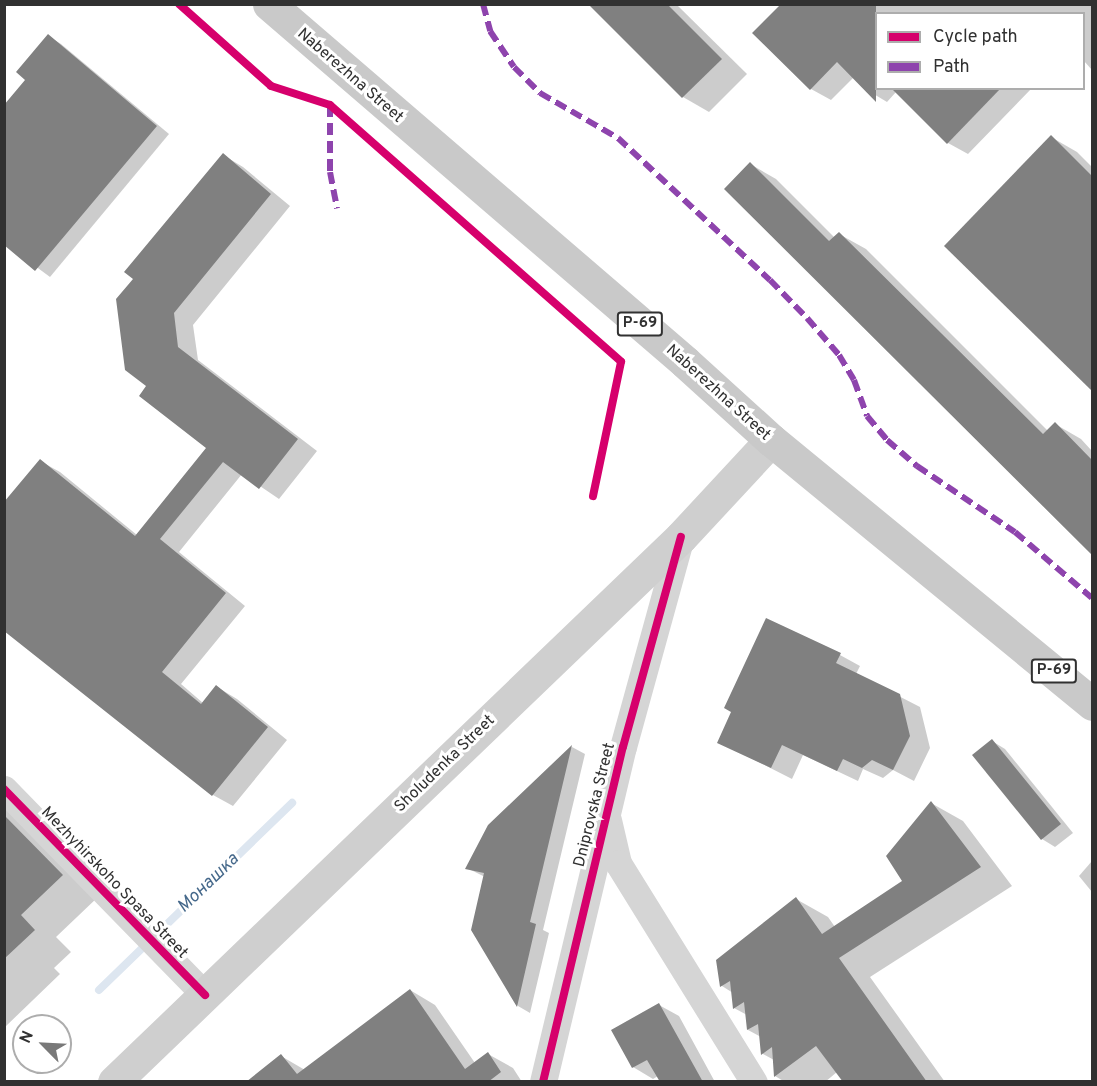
<!DOCTYPE html>
<meta charset="utf-8">
<style>
body{margin:0}
#map{position:relative;width:1097px;height:1086px;overflow:hidden;background:#fff;font-family:Overpass,sans-serif}
div>[style]{position:absolute}
[style*='--x']{left:calc(var(--x)*1px);top:calc(var(--y)*1px);width:calc(var(--w)*1px);rotate:calc(var(--a)*1deg)}
.shadow>*{inset:0;background:#0003}
.stream>*{height:8px;margin:-4px;padding:0 4px;transform-origin:4px;border-radius:4px;background:#dde6f0}
.building>*{inset:0;background:#808080}
.minor>*{height:27px;margin:-13.5px;padding:0 13.5px;transform-origin:13.5px;border-radius:13.5px;background:#d5d5d5}
.secondary>*{height:33px;margin:-16.5px;padding:0 16.5px;transform-origin:16.5px;border-radius:16.5px;background:#cfcfcf}
.primary>*{height:33px;margin:-16.5px;padding:0 16.5px;transform-origin:16.5px;border-radius:16.5px;background:#c9c9c9}
.quiet>*{height:6px;margin-top:-3px;transform-origin:0;background:repeating-linear-gradient(90deg,#8e44ad 0 12px,transparent 0 18px)}
.cycleway>*{height:8px;margin:-4px;padding:0 4px;transform-origin:4px;border-radius:4px;background:#d6006c}
span{translate:-50% -50%;white-space:nowrap;text-align:center;line-height:1.15;-webkit-text-stroke:6px #fff;paint-order:stroke}
.shield-label span{padding:2px 4px;background:#fff;border:2px solid;border-radius:4px;-webkit-text-stroke-width:0}
.shield-label{font-size:15px;color:#313131;font-weight:700}
.street-label{font-size:16px;color:#313131}
.water-label{font-size:18px;color:#46698b;font-style:italic}
.frame{position:absolute;inset:0;border:6px solid #313131;pointer-events:none}
.legend{position:absolute;left:875px;top:12px;width:210px;height:78px;box-sizing:border-box;background:#fff;border:2px solid #adadad;margin:0;padding:8px 10px;list-style:none;font-size:18px;color:#313131}
.legend li{display:flex;align-items:center;gap:12px;height:30px}
.legend b{width:30px;border:2px solid #adadad}
.north{position:absolute;left:12px;top:1014px;width:60px;height:60px;box-sizing:border-box;background:#fff;border:2px solid #adadad;border-radius:50%;rotate:294deg;font-size:16px;font-weight:700;line-height:24px;text-align:center;color:#313131}
.north::after{content:'';display:block;margin:auto;width:21px;height:27px;background:#797979;clip-path:polygon(50% 0,100% 100%,50% 72%,0 100%)}
</style>
<div id="map">
<div class="shadow">
<i style="clip-path:polygon(590px 4px,676px 4px,747px 74px,709px 112px,683px 97px)"></i>
<i style="clip-path:polygon(783px 4px,1092px 4px,1092px 70px,1084px 61px,1084px 14px,876px 14px,876px 88px,1032px 88px,968px 154px,948px 143px,896px 92px,887px 102px,867px 90px,854px 77px,831px 100px,811px 89px)"></i>
<i style="clip-path:polygon(48px 36px,61px 44px,169px 134px,50px 277px,4px 243px,27px 80px)"></i>
<i style="clip-path:polygon(1051px 137px,1077px 152px,1092px 167px,1092px 389px,946px 246px)"></i>
<i style="clip-path:polygon(223px 155px,243px 167px,290px 206px,193px 325px,198px 360px,317px 451px,279px 499px,242px 474px,179px 552px,245px 606px,181px 684px,203px 703px,217px 687px,237px 699px,287px 740px,233px 806px,213px 795px,40px 461px,60px 472px,137px 535px,208px 448px,148px 386px,135px 279px)"></i>
<i style="clip-path:polygon(750px 164px,776px 179px,835px 238px,839px 234px,866px 249px,1048px 431px,1055px 424px,1081px 439px,1092px 451px,1092px 553px,726px 189px)"></i>
<i style="clip-path:polygon(767px 620px,840px 655px,860px 666px,856px 674px,920px 707px,930px 748px,914px 781px,893px 770px,883px 778px,863px 769px,858px 781px,803px 755px,792px 779px,719px 742px,733px 712px)"></i>
<i style="clip-path:polygon(992px 741px,1005px 749px,1073px 833px,1055px 847px,1042px 839px,974px 755px)"></i>
<i style="clip-path:polygon(572px 747px,585px 754px,543px 930px,549px 933px,530px 1013px,518px 1006px,472px 929px,485px 877px,467px 868px,489px 826px)"></i>
<i style="clip-path:polygon(4px 800px,98px 897px,56px 937px,71px 952px,54px 968px,60px 974px,4px 1028px)"></i>
<i style="clip-path:polygon(931px 803px,963px 821px,1012px 886px,870px 977px,945px 1082px,845px 1082px,837px 1072px,825px 1082px,785px 1082px,775px 1076px,774px 1060px,763px 1054px,761px 1037px,748px 1030px,747px 1015px,734px 1008px,733px 993px,722px 986px,717px 961px,796px 899px,828px 917px,835px 927px,904px 881px)"></i>
<i style="clip-path:polygon(1092px 861px,1092px 892px,1079px 876px)"></i>
<i style="clip-path:polygon(410px 990px,435px 1005px,475px 1063px,488px 1054px,513px 1068px,522px 1082px,250px 1082px,281px 1056px,305px 1070px)"></i>
<i style="clip-path:polygon(659px 1005px,679px 1016px,715px 1082px,662px 1082px,658px 1076px,653px 1079px,633px 1067px)"></i>
</div>
<div class="stream">
<i style="--x:99;--y:990;--w:269;--a:-44.1"></i>
</div>
<div class="building">
<i style="clip-path:polygon(588px 4px,667px 4px,722px 59px,682px 98px)"></i>
<i style="clip-path:polygon(781px 4px,876px 4px,876px 102px,837px 62px,810px 90px,752px 33px)"></i>
<i style="clip-path:polygon(48px 34px,157px 126px,35px 271px,4px 245px,4px 105px,25px 80px,16px 72px)"></i>
<i style="clip-path:polygon(891px 88px,1001px 88px,947px 144px)"></i>
<i style="clip-path:polygon(1051px 135px,1092px 176px,1092px 391px,944px 246px)"></i>
<i style="clip-path:polygon(223px 153px,271px 194px,174px 313px,178px 347px,298px 439px,259px 489px,223px 462px,160px 539px,226px 593px,162px 672px,201px 704px,216px 685px,268px 727px,212px 796px,4px 631px,4px 502px,40px 459px,135px 536px,206px 448px,139px 396px,146px 386px,125px 370px,116px 299px,133px 279px,124px 272px)"></i>
<i style="clip-path:polygon(750px 162px,829px 241px,839px 232px,1043px 434px,1055px 422px,1092px 460px,1092px 555px,724px 189px)"></i>
<i style="clip-path:polygon(766px 618px,841px 653px,836px 663px,900px 694px,910px 736px,893px 770px,872px 760px,862px 768px,843px 759px,837px 771px,782px 745px,771px 768px,717px 743px,731px 712px,724px 708px)"></i>
<i style="clip-path:polygon(992px 739px,1061px 824px,1041px 840px,972px 755px)"></i>
<i style="clip-path:polygon(572px 745px,530px 922px,536px 924px,517px 1007px,471px 930px,484px 873px,465px 869px,488px 825px)"></i>
<i style="clip-path:polygon(931px 801px,981px 867px,839px 958px,927px 1082px,843px 1082px,816px 1046px,774px 1077px,772px 1047px,761px 1055px,758px 1024px,747px 1030px,744px 1002px,733px 1009px,730px 981px,720px 987px,716px 960px,796px 897px,822px 934px,902px 881px,886px 856px)"></i>
<i style="clip-path:polygon(4px 815px,63px 875px,21px 915px,35px 930px,4px 959px)"></i>
<i style="clip-path:polygon(410px 989px,465px 1069px,488px 1052px,501px 1072px,488px 1082px,246px 1082px,281px 1054px,297px 1074px)"></i>
<i style="clip-path:polygon(659px 1003px,703px 1082px,660px 1082px,647px 1060px,632px 1068px,611px 1030px)"></i>
</div>
<div class="minor">
<i style="--x:4;--y:789;--w:288;--a:45.7"></i>
<i style="--x:608;--y:820;--w:44;--a:76.9"></i>
<i style="--x:618;--y:863;--w:258;--a:58.2"></i>
<i style="--x:543;--y:1082;--w:344;--a:-76.6"></i>
<i style="--x:623;--y:747;--w:218;--a:-74.6"></i>
</div>
<div class="secondary">
<i style="--x:114;--y:1082;--w:786;--a:-43.87"></i>
<i style="--x:681;--y:537;--w:132;--a:-47.1"></i>
</div>
<div class="primary">
<i style="--x:269;--y:4;--w:549;--a:40.71"></i>
<i style="--x:685;--y:362;--w:116;--a:42.2"></i>
<i style="--x:771;--y:440;--w:416;--a:39.4"></i>
</div>
<div class="quiet">
<i style="--x:483;--y:4;--w:28;--a:75"></i>
<i style="--x:490;--y:31;--w:43;--a:56.3"></i>
<i style="--x:514;--y:67;--w:37;--a:45"></i>
<i style="--x:540;--y:93;--w:90;--a:30"></i>
<i style="--x:618;--y:138;--w:208;--a:43.1"></i>
<i style="--x:770;--y:280;--w:53;--a:45.8"></i>
<i style="--x:807;--y:318;--w:49;--a:49.1"></i>
<i style="--x:839;--y:355;--w:29;--a:59"></i>
<i style="--x:854;--y:380;--w:38;--a:70"></i>
<i style="--x:867;--y:416;--w:31;--a:50"></i>
<i style="--x:887;--y:440;--w:40;--a:41"></i>
<i style="--x:917;--y:466;--w:118;--a:34"></i>
<i style="--x:1015;--y:532;--w:101;--a:40.6"></i>
<i style="--x:330;--y:105;--w:67;--a:90"></i>
<i style="--x:330;--y:172;--w:37;--a:79"></i>
</div>
<div class="cycleway">
<i style="--x:179;--y:4;--w:123;--a:41.7"></i>
<i style="--x:271;--y:86;--w:62;--a:17.9"></i>
<i style="--x:330;--y:105;--w:388;--a:41.4"></i>
<i style="--x:621;--y:362;--w:137;--a:101.8"></i>
<i style="--x:4;--y:789;--w:288;--a:45.7"></i>
<i style="--x:543;--y:1082;--w:344;--a:-76.6"></i>
<i style="--x:623;--y:747;--w:218;--a:-74.6"></i>
</div>
<div class="shield-label">
<span style="left:640px;top:324px">Р-69</span>
<span style="left:1054px;top:671px">Р-69</span>
</div>
<div class="street-label">
<span style="left:350px;top:76px;rotate:41deg">Naberezhna Street</span>
<span style="left:718px;top:393px;rotate:42deg">Naberezhna Street</span>
<span style="left:445px;top:764px;rotate:-44deg">Sholudenka Street</span>
<span style="left:595px;top:805px;rotate:-76deg">Dniprovska Street</span>
<span style="left:114px;top:883px;rotate:46deg">Mezhyhirskoho Spasa Street</span>
</div>
<div class="water-label">
<span style="left:209px;top:884px;rotate:-44deg">Монашка</span>
</div>
<div class="frame"></div>
<ul class="legend">
<li><b style="height:8px;background:#d6006c"></b>Cycle path</li>
<li><b style="height:8px;background:#8e44ad"></b>Path</li>
</ul>
<div class="north">N</div>
</div>
